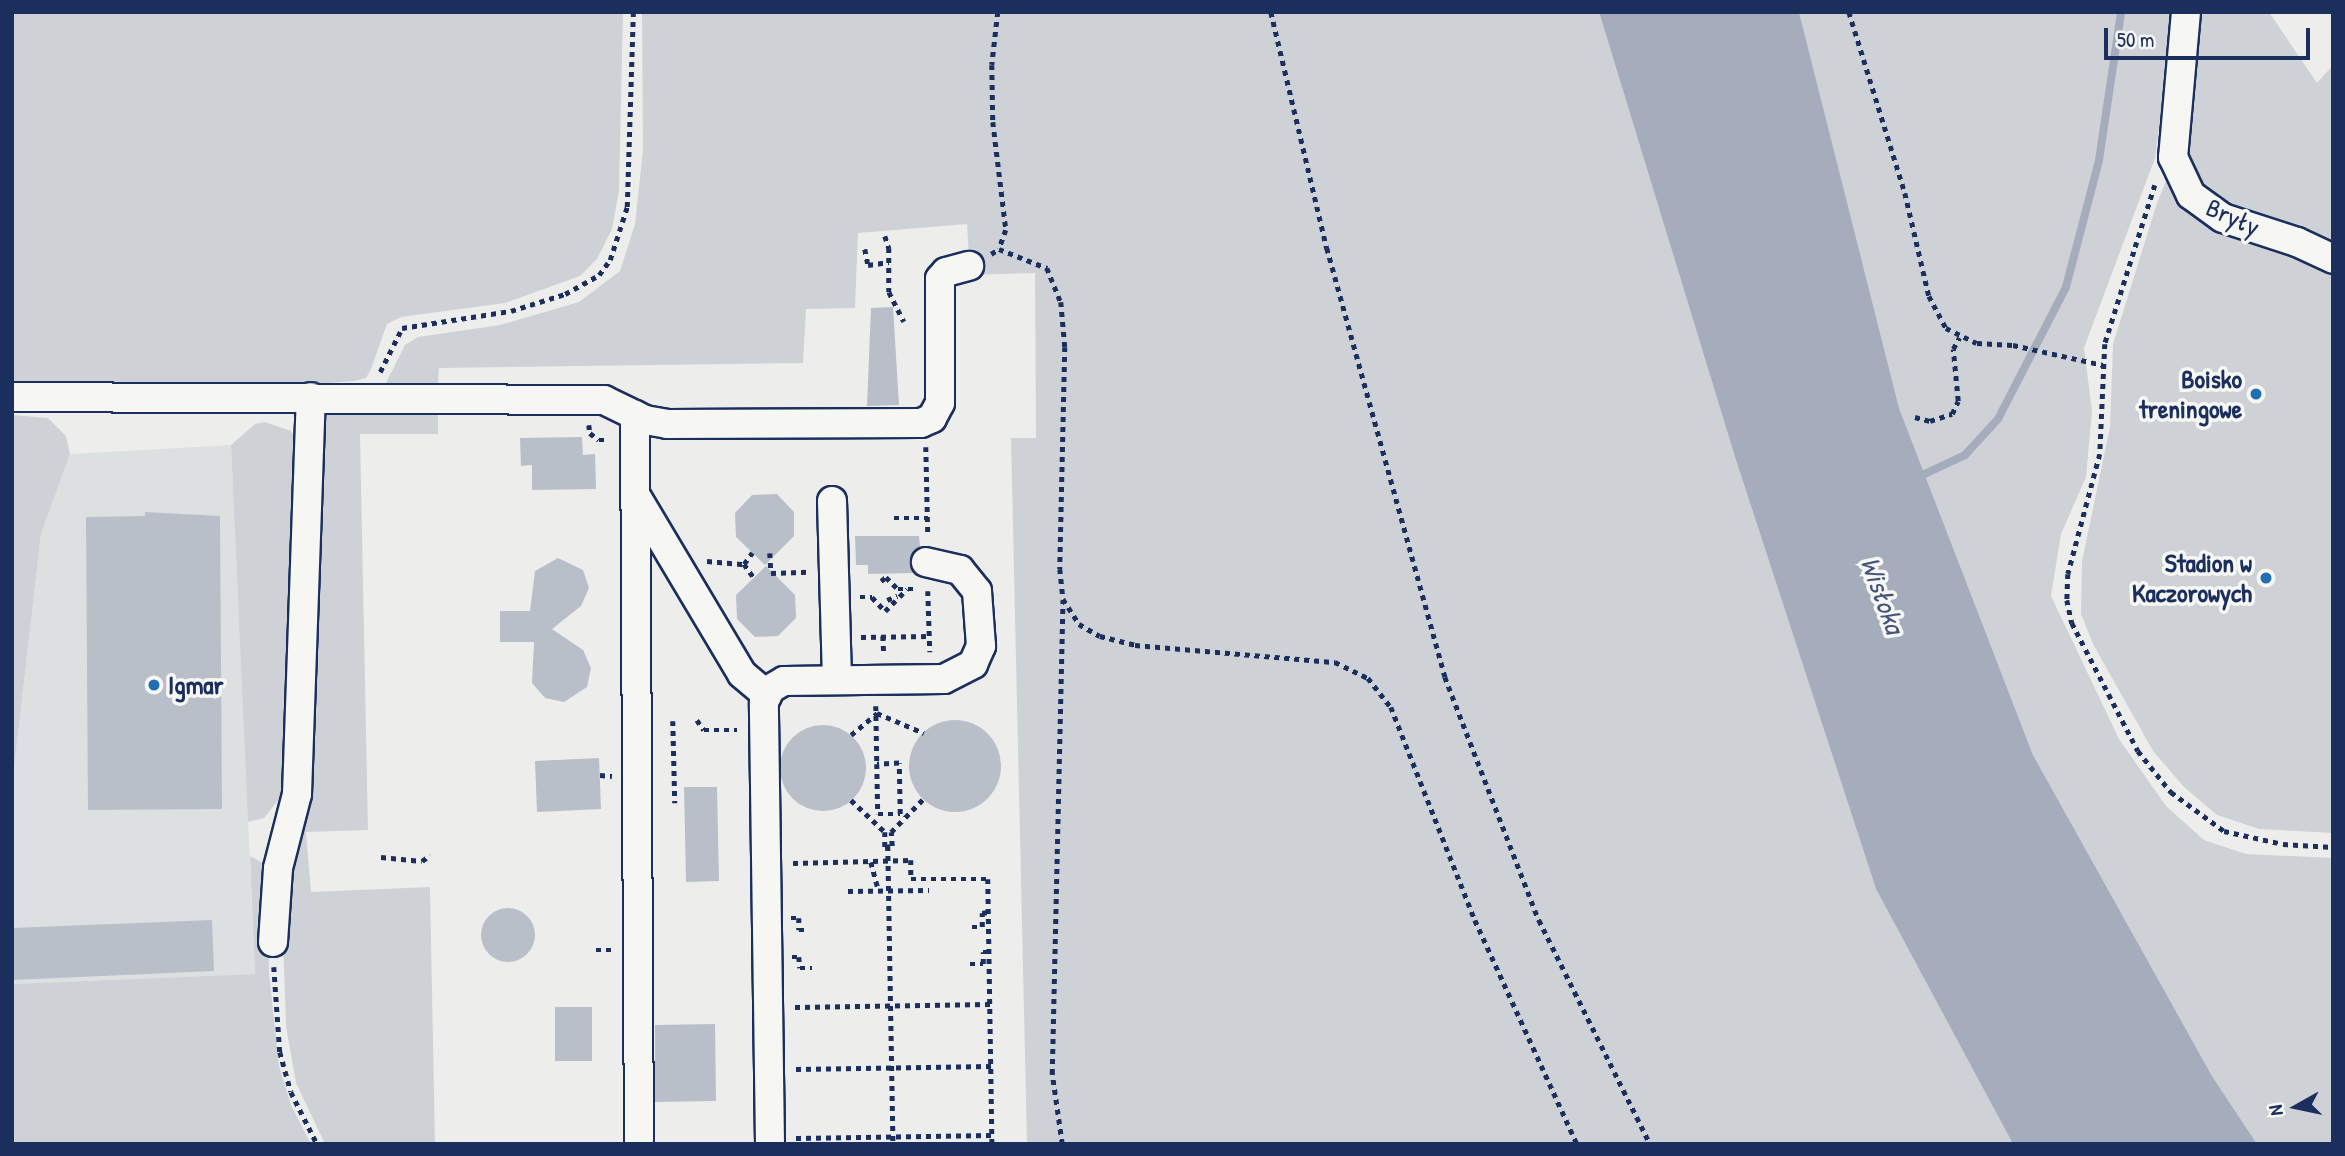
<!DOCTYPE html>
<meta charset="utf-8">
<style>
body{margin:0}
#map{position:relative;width:2345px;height:1156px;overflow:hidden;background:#edeeec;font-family:"Patrick Hand",sans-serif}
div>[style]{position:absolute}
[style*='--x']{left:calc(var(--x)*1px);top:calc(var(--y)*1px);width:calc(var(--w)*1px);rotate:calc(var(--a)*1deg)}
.built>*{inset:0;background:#dde0e1}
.green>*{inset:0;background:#ced2d7}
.water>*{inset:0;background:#a5acbc}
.stream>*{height:8px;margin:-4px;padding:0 4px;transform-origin:4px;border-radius:4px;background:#a5acbc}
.building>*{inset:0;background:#b9bfc8}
.round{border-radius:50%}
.path>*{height:4.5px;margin-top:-2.25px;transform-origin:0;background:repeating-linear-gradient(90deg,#1b2f5e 0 5px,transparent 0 10px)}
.roads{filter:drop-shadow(2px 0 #1b2f5e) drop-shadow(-2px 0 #1b2f5e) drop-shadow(0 2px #1b2f5e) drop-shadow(0 -2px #1b2f5e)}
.minor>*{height:28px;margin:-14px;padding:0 14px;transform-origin:14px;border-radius:14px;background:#f6f6f2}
.dots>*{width:19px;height:19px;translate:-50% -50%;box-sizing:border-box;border:4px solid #f6f6f2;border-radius:50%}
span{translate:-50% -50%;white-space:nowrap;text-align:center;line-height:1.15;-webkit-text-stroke:7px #f6f6f2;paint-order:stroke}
.street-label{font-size:26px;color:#1b2f5e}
.poi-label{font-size:26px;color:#1b2f5e;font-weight:700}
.right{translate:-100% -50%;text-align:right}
.left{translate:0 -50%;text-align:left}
.water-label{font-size:28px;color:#44547a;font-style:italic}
.frame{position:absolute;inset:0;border:14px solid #1b2f5e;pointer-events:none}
.north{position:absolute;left:2261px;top:1072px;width:70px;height:70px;-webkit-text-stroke:5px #f6f6f2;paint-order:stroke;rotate:261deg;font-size:19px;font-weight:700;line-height:28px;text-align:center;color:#1b2f5e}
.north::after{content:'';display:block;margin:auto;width:24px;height:32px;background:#1b2f5e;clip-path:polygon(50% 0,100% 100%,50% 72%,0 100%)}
.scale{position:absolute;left:2104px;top:28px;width:206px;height:32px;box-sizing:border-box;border:4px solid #1b2f5e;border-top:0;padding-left:9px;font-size:21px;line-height:24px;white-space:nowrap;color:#1b2f5e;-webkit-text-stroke:5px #f6f6f2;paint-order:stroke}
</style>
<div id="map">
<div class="built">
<i style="clip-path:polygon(231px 445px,255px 974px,12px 984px,12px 786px,41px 534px,70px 454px)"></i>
</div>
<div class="green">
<i style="clip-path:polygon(12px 12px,623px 12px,619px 191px,612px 229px,597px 259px,580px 276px,505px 303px,401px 317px,387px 324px,371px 369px,366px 378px,355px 381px,285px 386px,12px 389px)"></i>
<i style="clip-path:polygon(642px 12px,1599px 12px,1735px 457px,1876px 889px,2013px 1144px,1027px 1144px,1011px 438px,1036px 438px,1035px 273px,970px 275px,967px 224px,858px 233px,855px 308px,806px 309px,803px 363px,439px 368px,438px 385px,385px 385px,405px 345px,418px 337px,500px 325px,579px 302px,620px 271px,635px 224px,643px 150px)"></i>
<i style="clip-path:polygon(1799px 12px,2174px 12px,2155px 158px,2084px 348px,2092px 411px,2086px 477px,2061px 534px,2051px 596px,2119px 739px,2166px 806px,2204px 840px,2246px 854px,2333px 858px,2333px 1144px,2257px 1144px,2212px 1076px,2033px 755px,1899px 408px)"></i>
<i style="clip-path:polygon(2192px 12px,2269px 12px,2317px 83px,2333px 65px,2333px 252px,2213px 202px,2184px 168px)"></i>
<i style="clip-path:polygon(2172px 180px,2333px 270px,2333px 833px,2259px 829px,2217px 815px,2184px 787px,2153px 751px,2093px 644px,2081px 614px,2082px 561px,2110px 427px,2113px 344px,2157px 203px,2166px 181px)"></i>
<i style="clip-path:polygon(330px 410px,438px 410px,438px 434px,360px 434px,368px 830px,306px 832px,311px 892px,430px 887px,435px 1144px,325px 1144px,296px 1083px,286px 1026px,281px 884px,306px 817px,323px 420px)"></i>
<i style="clip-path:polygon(12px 415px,48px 418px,66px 436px,70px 454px,41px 534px,12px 786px)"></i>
<i style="clip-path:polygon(265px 422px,291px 431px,298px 445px,283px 794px,264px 818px,248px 822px,231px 445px,255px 424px)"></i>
<i style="clip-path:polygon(250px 856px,261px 862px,268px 878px,269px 973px,279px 1066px,291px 1105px,311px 1144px,12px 1144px,12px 984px,255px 974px)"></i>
</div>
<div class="water">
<i style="clip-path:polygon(1599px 12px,1799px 12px,1899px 408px,2033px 755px,2212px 1076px,2257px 1144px,2013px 1144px,1876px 889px,1735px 457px)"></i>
</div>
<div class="stream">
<i style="--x:1916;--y:478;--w:54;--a:-25.1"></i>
<i style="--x:1965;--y:455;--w:49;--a:-47.5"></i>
<i style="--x:1998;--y:419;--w:148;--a:-62.7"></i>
<i style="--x:2066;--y:287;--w:131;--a:-75.4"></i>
<i style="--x:2099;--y:160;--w:150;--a:-81.5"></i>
</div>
<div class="building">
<i style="clip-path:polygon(893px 307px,899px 405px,867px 406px,871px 308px)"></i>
<i style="clip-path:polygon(582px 437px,583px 455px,595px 454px,596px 489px,532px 490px,532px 465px,521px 466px,520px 438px)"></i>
<i style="clip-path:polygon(777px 494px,794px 512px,794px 536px,765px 565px,736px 537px,735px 513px,752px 495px)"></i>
<i style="clip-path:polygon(145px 512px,220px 516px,222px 809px,88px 810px,86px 517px,145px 516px)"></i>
<i style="clip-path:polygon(855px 536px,919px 536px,920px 547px,910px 559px,914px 573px,868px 574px,868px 565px,856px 565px)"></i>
<i style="clip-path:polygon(558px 558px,583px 570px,589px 588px,581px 606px,552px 629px,583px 650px,591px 668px,587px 687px,564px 702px,545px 698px,532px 683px,534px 642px,500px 642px,500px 611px,530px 611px,535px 571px)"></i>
<i style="clip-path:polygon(766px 566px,795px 595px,796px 618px,778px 636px,755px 637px,737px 619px,736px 595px)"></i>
<i class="round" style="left:909px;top:720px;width:92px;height:92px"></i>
<i class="round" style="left:780px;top:725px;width:86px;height:86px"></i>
<i style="clip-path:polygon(599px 758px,601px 809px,537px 812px,535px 761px)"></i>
<i style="clip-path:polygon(684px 787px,717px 787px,719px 881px,686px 882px)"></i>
<i class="round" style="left:481px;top:908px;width:54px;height:54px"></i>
<i style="clip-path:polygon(212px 920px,214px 971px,12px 980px,12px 928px)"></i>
<i style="clip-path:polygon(555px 1007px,592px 1007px,592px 1061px,555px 1061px)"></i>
<i style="clip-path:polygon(715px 1024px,716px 1101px,655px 1102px,655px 1025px)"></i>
</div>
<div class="path">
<i style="--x:998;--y:12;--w:53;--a:96.5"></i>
<i style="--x:992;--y:65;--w:57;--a:89"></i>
<i style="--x:993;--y:122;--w:109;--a:83.1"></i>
<i style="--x:1006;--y:230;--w:20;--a:110"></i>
<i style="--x:1271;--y:12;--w:243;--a:76.7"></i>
<i style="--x:1327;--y:248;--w:445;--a:74.6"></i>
<i style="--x:1445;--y:677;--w:261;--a:68.9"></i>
<i style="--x:1539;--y:920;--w:250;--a:63.6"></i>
<i style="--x:1849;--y:12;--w:189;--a:72.8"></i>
<i style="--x:1905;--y:193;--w:106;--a:76.9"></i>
<i style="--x:1929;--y:296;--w:36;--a:62"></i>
<i style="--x:1946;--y:328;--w:34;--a:26"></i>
<i style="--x:1977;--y:343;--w:36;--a:3"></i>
<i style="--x:2013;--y:345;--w:92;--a:12.5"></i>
<i style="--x:2155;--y:185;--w:167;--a:107.5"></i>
<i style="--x:2105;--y:344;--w:110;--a:92.6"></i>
<i style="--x:2100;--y:454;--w:124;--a:104.9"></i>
<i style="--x:2068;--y:574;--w:26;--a:92"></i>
<i style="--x:2067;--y:600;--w:24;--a:78"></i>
<i style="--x:2072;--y:623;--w:144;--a:62.7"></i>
<i style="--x:2138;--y:751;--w:53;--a:51.2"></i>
<i style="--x:2171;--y:792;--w:66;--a:36.3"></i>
<i style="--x:2224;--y:831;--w:60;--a:12.4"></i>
<i style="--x:2283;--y:844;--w:50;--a:3.4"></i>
<i style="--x:885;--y:236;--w:13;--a:72"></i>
<i style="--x:889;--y:248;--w:44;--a:90"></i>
<i style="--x:889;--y:292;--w:33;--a:63"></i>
<i style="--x:865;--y:249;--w:16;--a:79"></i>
<i style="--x:868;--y:265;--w:21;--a:-8"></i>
<i style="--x:991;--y:254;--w:9;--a:-32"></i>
<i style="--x:999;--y:249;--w:52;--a:21.6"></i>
<i style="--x:1047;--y:268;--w:37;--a:68"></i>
<i style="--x:1061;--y:302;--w:45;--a:84.9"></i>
<i style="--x:1065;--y:347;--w:222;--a:91.3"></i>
<i style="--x:1060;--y:569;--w:30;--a:84"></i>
<i style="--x:1063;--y:599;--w:30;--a:57"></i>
<i style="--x:1079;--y:624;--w:24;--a:30"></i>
<i style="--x:1100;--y:636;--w:36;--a:14"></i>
<i style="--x:1135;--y:645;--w:201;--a:4.9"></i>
<i style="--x:1335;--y:662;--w:37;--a:26"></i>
<i style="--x:1368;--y:678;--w:37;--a:52"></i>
<i style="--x:1391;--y:707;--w:229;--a:68.5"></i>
<i style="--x:1475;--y:920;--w:246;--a:65.5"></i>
<i style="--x:380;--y:372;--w:49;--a:-63.4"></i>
<i style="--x:402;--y:328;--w:110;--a:-8.9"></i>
<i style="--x:511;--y:311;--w:57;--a:-17.5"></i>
<i style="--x:565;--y:294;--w:39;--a:-29"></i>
<i style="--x:599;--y:275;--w:19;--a:-54"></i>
<i style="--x:610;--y:260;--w:56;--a:-72.2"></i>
<i style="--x:627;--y:207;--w:195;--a:-88.2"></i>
<i style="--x:1915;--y:417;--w:16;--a:15"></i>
<i style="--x:1930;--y:421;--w:23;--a:-18"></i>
<i style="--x:1952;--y:414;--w:14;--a:-65"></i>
<i style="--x:1958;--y:401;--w:52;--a:-95.5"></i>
<i style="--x:1953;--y:349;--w:13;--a:-61"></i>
<i style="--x:589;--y:425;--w:8;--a:83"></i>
<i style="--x:590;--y:433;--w:11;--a:38"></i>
<i style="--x:599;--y:440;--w:10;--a:0"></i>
<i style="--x:926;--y:447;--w:89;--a:88.7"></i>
<i style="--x:894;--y:518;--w:34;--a:0"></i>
<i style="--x:770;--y:553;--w:20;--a:87"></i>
<i style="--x:771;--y:573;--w:38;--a:-2"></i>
<i style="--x:707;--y:561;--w:37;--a:5"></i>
<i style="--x:744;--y:564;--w:14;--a:-54"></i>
<i style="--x:744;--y:564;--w:17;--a:54"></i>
<i style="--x:881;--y:581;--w:6;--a:-39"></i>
<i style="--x:886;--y:577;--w:17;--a:45"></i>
<i style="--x:898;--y:589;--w:19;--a:0"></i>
<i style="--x:928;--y:591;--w:61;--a:88.1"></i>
<i style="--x:860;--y:597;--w:12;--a:0"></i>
<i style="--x:872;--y:597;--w:19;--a:47"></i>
<i style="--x:885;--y:611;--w:31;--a:-45"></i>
<i style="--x:887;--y:600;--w:11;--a:-22"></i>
<i style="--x:883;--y:636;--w:17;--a:87"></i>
<i style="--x:861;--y:637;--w:69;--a:-0.8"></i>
<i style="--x:876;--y:706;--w:58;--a:89"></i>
<i style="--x:877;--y:764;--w:50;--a:88.9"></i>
<i style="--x:878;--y:814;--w:22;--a:0"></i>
<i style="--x:900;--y:814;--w:51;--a:-91.1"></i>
<i style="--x:899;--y:763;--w:22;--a:177"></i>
<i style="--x:697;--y:720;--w:12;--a:55"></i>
<i style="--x:704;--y:730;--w:33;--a:0"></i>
<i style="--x:673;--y:721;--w:82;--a:88.6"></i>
<i style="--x:851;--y:735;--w:34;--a:-40"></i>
<i style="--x:877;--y:713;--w:51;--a:23.1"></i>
<i style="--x:600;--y:775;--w:12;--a:5"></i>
<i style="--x:851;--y:800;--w:47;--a:43.3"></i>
<i style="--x:885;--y:832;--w:15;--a:90"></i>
<i style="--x:885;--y:847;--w:7;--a:-8"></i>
<i style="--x:892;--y:846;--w:14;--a:-94"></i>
<i style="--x:891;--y:832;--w:46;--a:-45.9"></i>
<i style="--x:888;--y:846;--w:298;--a:89"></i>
<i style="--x:381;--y:857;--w:41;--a:5.6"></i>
<i style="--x:422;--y:861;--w:10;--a:-37"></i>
<i style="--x:871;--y:862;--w:30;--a:75"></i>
<i style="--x:793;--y:863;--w:118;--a:-1.5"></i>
<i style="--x:911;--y:860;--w:19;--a:90"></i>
<i style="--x:911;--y:879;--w:77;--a:0"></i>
<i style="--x:988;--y:879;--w:265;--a:89.1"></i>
<i style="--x:848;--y:891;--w:81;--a:-0.7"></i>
<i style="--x:791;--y:918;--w:8;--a:0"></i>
<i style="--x:799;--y:918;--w:12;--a:90"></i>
<i style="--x:799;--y:930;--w:8;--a:0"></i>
<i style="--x:972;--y:927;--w:10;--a:0"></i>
<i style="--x:982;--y:927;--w:14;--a:-90"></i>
<i style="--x:982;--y:913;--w:6;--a:-9"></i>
<i style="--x:596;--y:950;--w:16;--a:0"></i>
<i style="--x:792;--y:957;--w:7;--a:0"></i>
<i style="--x:799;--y:957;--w:11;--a:85"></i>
<i style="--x:800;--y:968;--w:12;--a:0"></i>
<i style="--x:970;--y:964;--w:13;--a:0"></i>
<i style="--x:983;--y:964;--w:12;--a:-90"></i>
<i style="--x:983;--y:952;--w:6;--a:0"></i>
<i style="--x:274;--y:967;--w:85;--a:86"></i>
<i style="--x:280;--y:1052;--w:41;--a:74.6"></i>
<i style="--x:291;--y:1092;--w:58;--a:63.4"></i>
<i style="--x:795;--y:1007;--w:195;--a:-0.9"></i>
<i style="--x:796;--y:1069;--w:195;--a:-0.9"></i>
<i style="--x:796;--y:1138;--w:196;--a:-0.9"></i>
<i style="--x:1062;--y:1144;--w:71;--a:-98.1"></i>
<i style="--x:1052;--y:1074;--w:474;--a:-88.7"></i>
</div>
<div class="roads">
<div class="minor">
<i style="--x:2186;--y:12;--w:146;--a:95.1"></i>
<i style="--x:2173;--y:157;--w:42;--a:64.7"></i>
<i style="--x:2191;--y:195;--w:39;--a:36"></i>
<i style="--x:2223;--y:218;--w:78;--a:18"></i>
<i style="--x:2297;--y:242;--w:40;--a:25"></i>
<i style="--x:12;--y:397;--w:592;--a:0.29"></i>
<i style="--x:604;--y:400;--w:46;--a:26"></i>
<i style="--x:645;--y:420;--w:22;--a:10"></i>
<i style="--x:667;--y:424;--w:254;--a:-0.2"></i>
<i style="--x:921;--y:423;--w:12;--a:-24"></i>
<i style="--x:932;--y:418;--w:17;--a:-62"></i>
<i style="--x:940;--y:403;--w:124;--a:-90"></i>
<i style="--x:940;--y:279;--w:9;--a:-49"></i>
<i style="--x:946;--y:272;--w:24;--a:-15"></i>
<i style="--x:635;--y:415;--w:729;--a:89.69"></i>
<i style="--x:636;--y:496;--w:207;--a:59.2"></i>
<i style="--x:742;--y:674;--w:33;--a:40"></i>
<i style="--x:832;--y:501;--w:179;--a:88.4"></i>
<i style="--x:273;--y:942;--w:74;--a:-86.1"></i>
<i style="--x:278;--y:868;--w:76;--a:-75.6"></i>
<i style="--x:297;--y:794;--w:397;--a:-88"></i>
<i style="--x:770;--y:1144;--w:442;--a:-90.8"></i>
<i style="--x:764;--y:702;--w:14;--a:-65"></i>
<i style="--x:770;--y:689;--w:16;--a:-30"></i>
<i style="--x:784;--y:681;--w:160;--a:-0.7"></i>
<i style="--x:944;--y:679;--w:33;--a:-27"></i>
<i style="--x:973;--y:664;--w:20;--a:-66"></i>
<i style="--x:981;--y:646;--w:55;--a:-94.2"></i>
<i style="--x:977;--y:591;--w:27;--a:-129"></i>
<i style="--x:960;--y:570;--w:35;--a:-167"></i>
</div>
</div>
<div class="dots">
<i style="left:2256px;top:394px;background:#1f6fb2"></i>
<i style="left:2266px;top:578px;background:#1f6fb2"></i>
<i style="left:154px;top:685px;background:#1f6fb2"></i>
</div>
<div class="street-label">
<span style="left:2233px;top:217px;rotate:24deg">Bryły</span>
</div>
<div class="poi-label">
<span class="right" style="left:2242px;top:394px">Boisko<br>treningowe</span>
<span class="right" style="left:2252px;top:578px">Stadion w<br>Kaczorowych</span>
<span class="left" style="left:168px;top:685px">Igmar</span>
</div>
<div class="water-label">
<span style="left:1883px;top:595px;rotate:70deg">Wisłoka</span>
</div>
<div class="frame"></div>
<div class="north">N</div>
<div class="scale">50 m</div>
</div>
